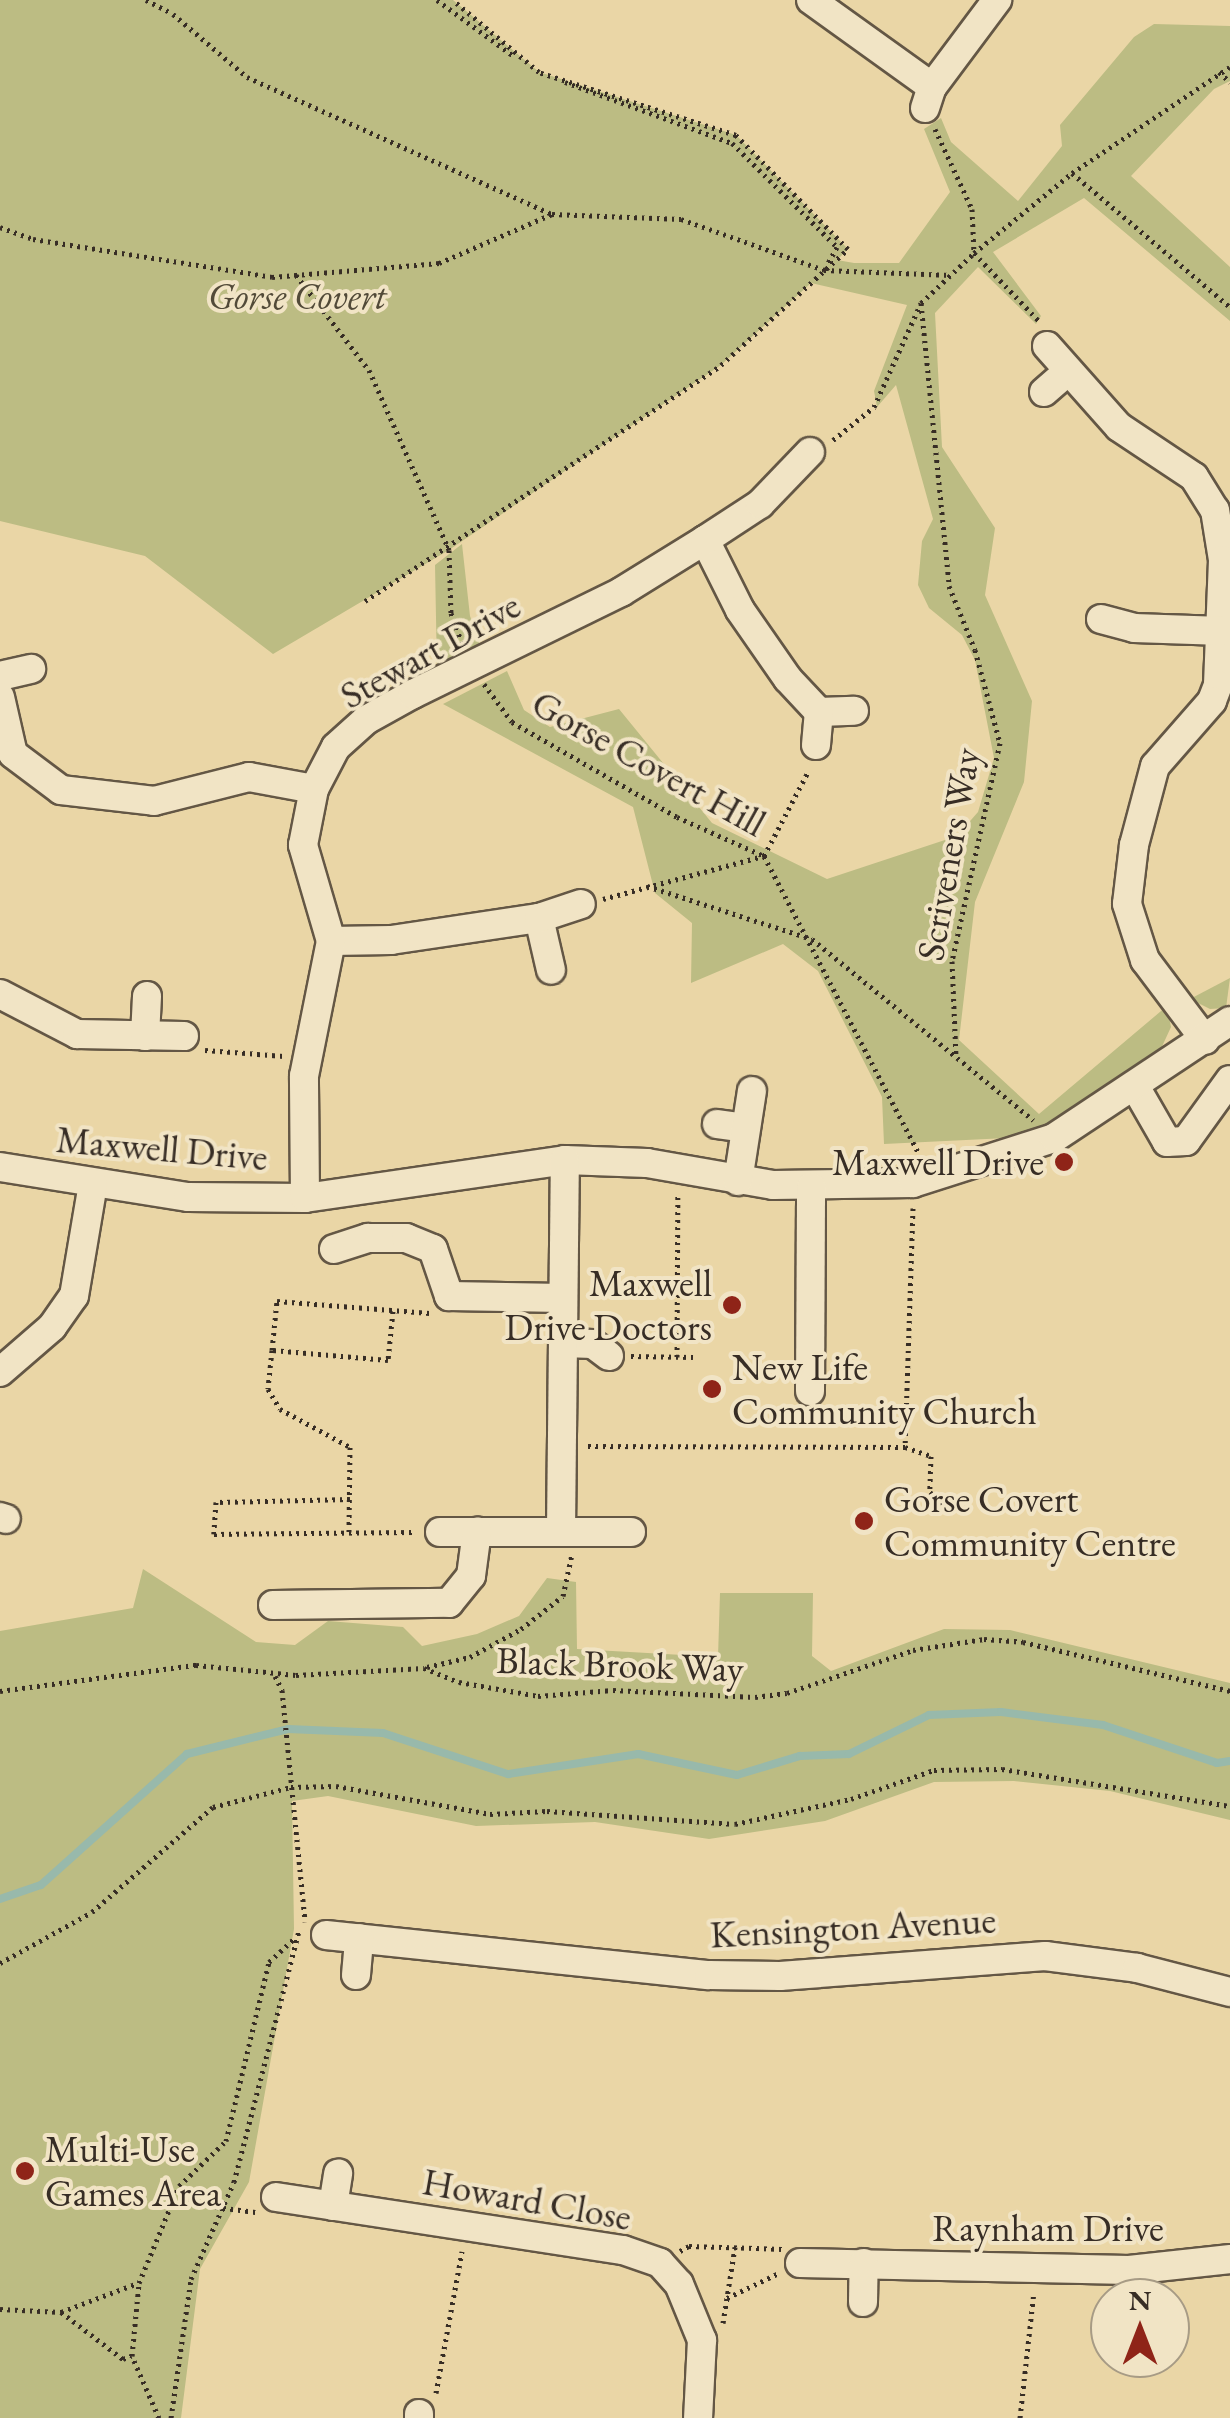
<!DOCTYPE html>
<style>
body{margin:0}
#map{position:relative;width:1230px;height:2418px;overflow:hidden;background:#ead6a6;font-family:"EB Garamond",serif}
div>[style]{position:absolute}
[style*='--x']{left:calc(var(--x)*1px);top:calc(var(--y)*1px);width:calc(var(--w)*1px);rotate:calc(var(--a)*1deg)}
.green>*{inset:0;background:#bcbc83}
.stream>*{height:8px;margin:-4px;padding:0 4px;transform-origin:4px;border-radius:4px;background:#98b9ab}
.path>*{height:5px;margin-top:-2.5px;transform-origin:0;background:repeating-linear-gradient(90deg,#372d25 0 2.5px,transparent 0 7.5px)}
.roads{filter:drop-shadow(2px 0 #645745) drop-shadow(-2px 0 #645745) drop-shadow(0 2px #645745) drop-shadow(0 -2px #645745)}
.minor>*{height:28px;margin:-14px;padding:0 14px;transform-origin:14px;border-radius:14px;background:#f1e4c5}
.dots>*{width:28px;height:28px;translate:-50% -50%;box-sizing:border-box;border:5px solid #f1e4c5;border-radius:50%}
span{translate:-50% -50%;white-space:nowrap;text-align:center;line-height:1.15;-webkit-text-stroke:8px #f1e4c5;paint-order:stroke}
.park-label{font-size:38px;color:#524a38;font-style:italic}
.street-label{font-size:38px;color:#372d25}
.poi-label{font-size:38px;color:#372d25}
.right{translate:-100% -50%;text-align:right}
.left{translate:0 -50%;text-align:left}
.north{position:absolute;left:1090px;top:2278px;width:100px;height:100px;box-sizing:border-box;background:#f1e4c5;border:2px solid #a79b85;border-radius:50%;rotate:0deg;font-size:28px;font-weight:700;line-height:40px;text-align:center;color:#372d25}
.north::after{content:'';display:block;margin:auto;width:35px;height:45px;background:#8f2418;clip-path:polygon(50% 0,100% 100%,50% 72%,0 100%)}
</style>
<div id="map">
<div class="green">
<i style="clip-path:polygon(0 0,453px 0,539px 72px,736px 135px,848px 249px,837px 260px,854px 263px,899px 263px,950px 192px,924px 129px,941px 118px,951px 142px,1018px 201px,1062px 146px,1060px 125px,1134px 37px,1154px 24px,1230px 26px,1230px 81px,1214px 89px,1131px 176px,1230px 267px,1230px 321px,1084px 198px,993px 252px,1041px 316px,1036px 324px,978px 267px,935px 313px,942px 447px,995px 528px,985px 595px,1032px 701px,1024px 782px,975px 902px,959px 1040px,1039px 1114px,1167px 1006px,1171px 1027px,1159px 1053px,1037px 1129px,1007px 1138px,884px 1144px,882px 1097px,818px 971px,783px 944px,691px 983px,692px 923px,655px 893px,633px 807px,443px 704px,507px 671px,524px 710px,550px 727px,619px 709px,712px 823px,827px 879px,957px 836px,978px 812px,994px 758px,975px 660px,962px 635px,929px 608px,918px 585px,922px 541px,933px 519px,896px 385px,877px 407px,874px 391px,907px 305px,811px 283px,721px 365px,449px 550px,273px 654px,145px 556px,0 521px)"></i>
<i style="clip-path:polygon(462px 544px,470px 616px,481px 648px,437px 671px,435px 565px)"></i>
<i style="clip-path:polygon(1230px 978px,1226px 1008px,1210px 1009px,1190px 999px)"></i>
<i style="clip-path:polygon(143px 1569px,256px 1642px,295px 1645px,328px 1621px,403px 1627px,422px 1646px,477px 1634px,519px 1616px,547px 1578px,576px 1582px,577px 1649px,718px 1657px,720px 1593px,813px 1593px,812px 1656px,831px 1671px,944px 1629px,1010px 1630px,1230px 1683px,1230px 1820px,1110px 1791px,1014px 1781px,934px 1782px,825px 1821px,709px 1839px,595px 1822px,476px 1826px,328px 1796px,292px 1801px,294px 1929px,249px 2182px,200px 2269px,181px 2418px,0 2418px,0 1631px,133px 1608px)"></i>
</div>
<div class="stream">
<i style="--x:0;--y:1899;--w:43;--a:-18.9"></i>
<i style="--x:41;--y:1885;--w:196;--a:-41.9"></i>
<i style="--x:187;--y:1754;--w:104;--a:-13.9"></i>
<i style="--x:288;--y:1729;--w:95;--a:2.4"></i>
<i style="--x:383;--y:1733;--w:132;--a:18.2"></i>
<i style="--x:508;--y:1774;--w:132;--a:-8.7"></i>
<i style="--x:638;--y:1754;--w:101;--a:12"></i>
<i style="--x:737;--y:1775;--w:66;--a:-16.8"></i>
<i style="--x:800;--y:1756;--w:49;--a:-2.3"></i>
<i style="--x:849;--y:1754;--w:89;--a:-26"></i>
<i style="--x:929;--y:1715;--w:72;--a:-2.4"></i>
<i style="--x:1001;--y:1712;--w:103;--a:7.3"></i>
<i style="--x:1103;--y:1725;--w:120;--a:18.4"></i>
<i style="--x:1217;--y:1763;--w:13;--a:-9"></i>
</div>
<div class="path">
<i style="--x:146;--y:0;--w:30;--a:27"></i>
<i style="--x:173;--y:14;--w:97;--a:40.4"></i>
<i style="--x:247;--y:77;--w:334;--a:24.2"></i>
<i style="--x:552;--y:214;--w:129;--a:2.2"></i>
<i style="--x:681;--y:219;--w:152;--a:19.6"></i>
<i style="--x:824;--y:270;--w:127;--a:2.3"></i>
<i style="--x:437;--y:0;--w:97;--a:36.2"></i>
<i style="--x:1219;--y:72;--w:15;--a:42"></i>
<i style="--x:565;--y:82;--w:178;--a:20.1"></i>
<i style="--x:732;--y:143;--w:148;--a:44.7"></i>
<i style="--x:837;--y:247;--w:18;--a:119"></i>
<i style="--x:935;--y:129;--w:88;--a:65.2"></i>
<i style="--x:972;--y:209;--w:44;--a:87.4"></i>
<i style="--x:1072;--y:173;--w:207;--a:40.3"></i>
<i style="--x:0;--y:227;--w:35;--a:20"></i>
<i style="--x:33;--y:239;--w:242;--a:9"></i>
<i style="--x:272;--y:277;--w:168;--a:-4.8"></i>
<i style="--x:439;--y:263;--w:123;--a:-23.4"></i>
<i style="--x:974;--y:253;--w:97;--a:46.3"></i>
<i style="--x:296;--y:275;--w:120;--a:52.5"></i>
<i style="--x:369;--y:370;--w:197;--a:66"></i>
<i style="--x:449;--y:550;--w:63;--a:88.2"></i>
<i style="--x:451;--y:613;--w:33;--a:70"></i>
<i style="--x:921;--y:303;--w:284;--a:84.3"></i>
<i style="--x:949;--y:586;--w:69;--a:67.9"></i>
<i style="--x:975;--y:650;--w:96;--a:75"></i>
<i style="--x:1000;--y:743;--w:223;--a:102.4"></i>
<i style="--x:952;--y:961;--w:95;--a:87.6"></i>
<i style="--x:833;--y:440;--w:53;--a:-38.8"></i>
<i style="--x:874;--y:407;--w:114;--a:-65.7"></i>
<i style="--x:921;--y:303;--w:73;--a:-43.3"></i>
<i style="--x:974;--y:253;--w:127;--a:-39.2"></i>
<i style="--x:1072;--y:173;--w:190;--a:-33.9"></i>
<i style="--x:365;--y:601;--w:427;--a:-33.5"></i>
<i style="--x:721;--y:365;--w:172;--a:-42.4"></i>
<i style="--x:848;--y:249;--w:160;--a:-134.5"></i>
<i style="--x:736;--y:135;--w:207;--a:-162.3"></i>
<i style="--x:539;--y:72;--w:112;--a:-140.1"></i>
<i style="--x:484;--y:684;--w:47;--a:53.6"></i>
<i style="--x:512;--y:722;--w:190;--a:29.9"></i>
<i style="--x:677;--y:817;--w:95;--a:24.1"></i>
<i style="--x:764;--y:856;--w:336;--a:62.5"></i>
<i style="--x:647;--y:886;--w:173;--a:17.8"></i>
<i style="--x:812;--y:939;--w:286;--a:39.3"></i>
<i style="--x:603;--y:899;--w:167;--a:-15"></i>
<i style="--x:764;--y:856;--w:97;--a:-62.4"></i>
<i style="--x:205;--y:1050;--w:79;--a:4.3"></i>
<i style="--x:913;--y:1208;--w:239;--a:91.9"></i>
<i style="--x:905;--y:1447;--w:28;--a:19"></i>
<i style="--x:931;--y:1456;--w:36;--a:92"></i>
<i style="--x:930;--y:1492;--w:30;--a:42"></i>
<i style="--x:393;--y:1311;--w:49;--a:95.8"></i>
<i style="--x:388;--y:1360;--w:116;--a:-175.1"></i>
<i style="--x:272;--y:1350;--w:49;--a:-84.2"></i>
<i style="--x:277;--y:1301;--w:153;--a:4.5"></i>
<i style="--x:272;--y:1350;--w:39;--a:96"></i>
<i style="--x:268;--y:1389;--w:23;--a:59"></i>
<i style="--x:280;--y:1409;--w:80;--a:28.5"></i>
<i style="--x:350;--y:1447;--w:85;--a:90.7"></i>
<i style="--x:631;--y:1356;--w:62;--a:0.9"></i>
<i style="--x:677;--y:1357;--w:164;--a:-89.7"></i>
<i style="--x:588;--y:1446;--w:317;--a:0.2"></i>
<i style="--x:350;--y:1499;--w:134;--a:178.7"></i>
<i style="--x:216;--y:1502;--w:32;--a:94"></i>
<i style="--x:214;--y:1534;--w:201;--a:-0.6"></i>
<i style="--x:427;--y:1667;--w:44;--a:-13.1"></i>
<i style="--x:470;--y:1657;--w:58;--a:-28.8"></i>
<i style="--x:521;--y:1629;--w:53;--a:-38.2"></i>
<i style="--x:563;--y:1596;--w:43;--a:-77.9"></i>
<i style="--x:275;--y:1676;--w:16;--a:63"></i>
<i style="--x:282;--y:1690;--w:233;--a:84.3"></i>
<i style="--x:0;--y:1691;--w:198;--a:-7.6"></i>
<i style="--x:196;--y:1665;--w:100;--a:5.7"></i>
<i style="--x:296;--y:1675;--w:128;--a:-3.1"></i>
<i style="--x:424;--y:1668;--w:38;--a:22"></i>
<i style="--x:459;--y:1682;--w:80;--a:10"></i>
<i style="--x:538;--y:1696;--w:75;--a:-4.6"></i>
<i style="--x:613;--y:1690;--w:142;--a:2.8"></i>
<i style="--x:755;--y:1697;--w:32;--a:-7"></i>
<i style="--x:787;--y:1693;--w:133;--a:-18.8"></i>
<i style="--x:913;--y:1650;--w:72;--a:-8.8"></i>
<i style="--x:984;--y:1639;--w:39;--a:4"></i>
<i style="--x:1023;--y:1642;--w:213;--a:13.3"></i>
<i style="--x:0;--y:1963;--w:105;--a:-29"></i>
<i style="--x:92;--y:1912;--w:160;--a:-41"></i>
<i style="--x:213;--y:1807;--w:81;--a:-14.4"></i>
<i style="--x:291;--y:1787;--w:45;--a:-1.3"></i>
<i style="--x:336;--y:1786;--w:157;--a:10.3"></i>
<i style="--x:490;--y:1814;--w:57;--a:-3"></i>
<i style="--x:547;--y:1811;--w:188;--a:4"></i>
<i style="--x:735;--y:1824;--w:119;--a:-12.2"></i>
<i style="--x:851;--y:1799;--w:88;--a:-19.3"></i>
<i style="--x:934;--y:1770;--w:68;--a:-0.8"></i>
<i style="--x:1002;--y:1769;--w:231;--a:9.2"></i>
<i style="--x:171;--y:2201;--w:85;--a:7.5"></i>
<i style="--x:680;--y:2251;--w:10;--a:-29"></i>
<i style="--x:689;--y:2246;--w:93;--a:1.8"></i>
<i style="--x:727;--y:2298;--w:58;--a:-25.7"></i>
<i style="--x:0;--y:2309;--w:61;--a:2.8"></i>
<i style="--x:61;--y:2312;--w:78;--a:37.2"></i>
<i style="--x:123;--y:2359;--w:9;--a:-21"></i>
<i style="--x:61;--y:2312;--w:82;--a:-20.6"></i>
<i style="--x:723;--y:2323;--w:77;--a:-81"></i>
<i style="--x:436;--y:2393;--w:144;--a:-79.6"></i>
<i style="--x:159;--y:2418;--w:68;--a:-113.5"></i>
<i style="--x:132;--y:2356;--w:73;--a:-84.5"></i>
<i style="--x:139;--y:2283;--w:105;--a:-67.6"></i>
<i style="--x:179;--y:2186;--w:65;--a:-43.8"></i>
<i style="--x:226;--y:2141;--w:184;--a:-76.5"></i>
<i style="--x:269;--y:1962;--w:34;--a:-43"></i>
<i style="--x:171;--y:2418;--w:140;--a:-81.8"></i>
<i style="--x:191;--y:2279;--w:106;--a:-66.1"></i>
<i style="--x:234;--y:2182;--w:259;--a:-75.5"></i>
<i style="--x:1020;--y:2418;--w:127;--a:-83.7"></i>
</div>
<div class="roads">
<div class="minor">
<i style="--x:811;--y:0;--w:149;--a:35.7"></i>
<i style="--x:925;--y:108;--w:22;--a:-72"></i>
<i style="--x:932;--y:87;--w:109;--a:-53.2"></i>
<i style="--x:1047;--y:346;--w:108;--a:48.4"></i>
<i style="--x:1119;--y:427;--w:90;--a:33.7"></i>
<i style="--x:1194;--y:477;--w:39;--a:58"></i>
<i style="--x:1215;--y:510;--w:51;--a:80.9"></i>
<i style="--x:1223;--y:560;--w:125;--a:92.3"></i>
<i style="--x:1218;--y:685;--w:17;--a:111"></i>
<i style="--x:1212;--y:701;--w:86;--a:131.2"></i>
<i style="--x:1155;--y:766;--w:82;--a:104.9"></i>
<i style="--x:1134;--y:845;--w:59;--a:96.8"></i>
<i style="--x:1127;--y:904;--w:59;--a:72.2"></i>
<i style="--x:1145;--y:960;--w:100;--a:53.1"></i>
<i style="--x:1044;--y:392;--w:32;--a:-41"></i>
<i style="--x:705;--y:540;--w:78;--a:63.4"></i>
<i style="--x:740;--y:610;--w:84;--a:55.2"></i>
<i style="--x:788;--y:679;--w:45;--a:46.8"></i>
<i style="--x:819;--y:712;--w:35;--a:-2"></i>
<i style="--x:1101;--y:619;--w:34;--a:15"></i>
<i style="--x:1134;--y:628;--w:89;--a:1.9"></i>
<i style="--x:0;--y:676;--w:32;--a:-13"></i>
<i style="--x:0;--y:697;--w:58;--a:77.2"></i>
<i style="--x:13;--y:754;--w:60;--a:36.9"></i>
<i style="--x:61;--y:790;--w:94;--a:6.7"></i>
<i style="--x:154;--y:801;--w:98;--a:-14.2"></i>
<i style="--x:249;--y:777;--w:66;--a:10.5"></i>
<i style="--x:816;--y:745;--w:33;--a:-85"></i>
<i style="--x:539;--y:918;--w:53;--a:77"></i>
<i style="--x:331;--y:941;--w:60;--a:-1"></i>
<i style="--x:391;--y:940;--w:150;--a:-8.5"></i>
<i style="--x:539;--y:918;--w:44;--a:-18.4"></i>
<i style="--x:0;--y:994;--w:87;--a:27.5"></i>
<i style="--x:77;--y:1034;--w:107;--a:1.1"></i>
<i style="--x:145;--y:1036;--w:40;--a:-87.1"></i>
<i style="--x:1136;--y:1088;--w:62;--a:60.1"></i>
<i style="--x:1167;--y:1142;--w:19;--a:-3"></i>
<i style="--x:1186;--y:1141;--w:75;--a:-54.2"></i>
<i style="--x:717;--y:1124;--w:27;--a:8"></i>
<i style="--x:0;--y:1167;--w:190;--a:9.1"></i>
<i style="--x:188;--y:1197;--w:117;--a:0.5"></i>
<i style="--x:305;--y:1198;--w:263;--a:-8.3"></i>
<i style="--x:565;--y:1160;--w:82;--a:2.1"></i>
<i style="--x:647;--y:1163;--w:128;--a:9.9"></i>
<i style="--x:773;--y:1185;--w:140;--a:-0.8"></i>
<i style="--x:913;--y:1183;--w:148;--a:-17.7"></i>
<i style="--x:1054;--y:1138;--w:211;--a:-33.6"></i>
<i style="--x:738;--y:1181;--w:91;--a:-81.2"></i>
<i style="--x:305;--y:1198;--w:122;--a:-90.5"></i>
<i style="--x:304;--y:1076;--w:138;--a:-78.7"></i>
<i style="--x:331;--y:941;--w:100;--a:-106.3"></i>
<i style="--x:303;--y:845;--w:57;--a:-78.9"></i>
<i style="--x:314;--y:789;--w:47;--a:-62.4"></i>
<i style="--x:336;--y:747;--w:40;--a:-42"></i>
<i style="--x:366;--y:720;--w:54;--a:-29"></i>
<i style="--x:413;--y:694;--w:232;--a:-26.1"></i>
<i style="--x:621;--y:592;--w:99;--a:-31.8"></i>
<i style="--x:705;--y:540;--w:66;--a:-33.2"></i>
<i style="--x:760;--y:504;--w:72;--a:-46.1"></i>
<i style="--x:334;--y:1249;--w:36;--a:-18"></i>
<i style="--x:368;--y:1238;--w:38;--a:0"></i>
<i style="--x:406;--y:1238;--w:29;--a:22"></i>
<i style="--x:433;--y:1249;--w:50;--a:71.2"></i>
<i style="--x:449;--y:1296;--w:114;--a:1"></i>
<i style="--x:563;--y:1343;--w:30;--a:2"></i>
<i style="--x:593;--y:1344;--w:20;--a:37"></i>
<i style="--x:0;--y:1372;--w:69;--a:-40.9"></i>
<i style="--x:52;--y:1327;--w:38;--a:-55"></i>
<i style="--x:74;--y:1296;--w:114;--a:-80.4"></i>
<i style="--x:810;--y:1391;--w:204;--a:-89.7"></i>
<i style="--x:0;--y:1517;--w:6;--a:18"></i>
<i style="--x:561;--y:1531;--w:371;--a:-89.4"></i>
<i style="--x:440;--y:1532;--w:191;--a:0"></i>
<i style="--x:273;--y:1605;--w:176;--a:-0.7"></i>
<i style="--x:449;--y:1603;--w:35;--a:-51"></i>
<i style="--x:471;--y:1576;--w:45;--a:-82.4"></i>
<i style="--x:326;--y:1935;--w:385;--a:6"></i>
<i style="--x:709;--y:1975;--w:71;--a:0.8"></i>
<i style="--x:780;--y:1976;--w:266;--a:-4.3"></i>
<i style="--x:1045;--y:1956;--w:93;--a:7.4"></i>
<i style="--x:1137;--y:1968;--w:96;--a:14.5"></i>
<i style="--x:356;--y:1975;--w:37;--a:-85"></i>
<i style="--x:276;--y:2197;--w:351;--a:8.7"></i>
<i style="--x:623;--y:2250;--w:39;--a:19"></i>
<i style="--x:660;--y:2263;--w:28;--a:48"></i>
<i style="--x:679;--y:2284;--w:61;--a:67.7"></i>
<i style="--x:702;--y:2340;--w:78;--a:92.9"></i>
<i style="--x:333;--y:2206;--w:33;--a:-81"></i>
<i style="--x:800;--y:2263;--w:329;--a:1.2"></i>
<i style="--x:1129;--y:2270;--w:102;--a:-6.2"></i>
<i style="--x:863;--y:2302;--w:39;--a:-89"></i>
<i style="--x:419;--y:2418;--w:4;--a:-90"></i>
</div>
</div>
<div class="dots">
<i style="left:1064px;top:1162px;background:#8f2418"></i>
<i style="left:732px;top:1305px;background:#8f2418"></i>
<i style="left:712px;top:1389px;background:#8f2418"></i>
<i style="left:864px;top:1521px;background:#8f2418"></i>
<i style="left:25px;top:2171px;background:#8f2418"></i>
</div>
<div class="park-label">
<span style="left:297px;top:296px">Gorse Covert</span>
</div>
<div class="street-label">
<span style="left:430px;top:650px;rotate:-29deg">Stewart Drive</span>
<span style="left:649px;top:763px;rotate:29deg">Gorse Covert Hill</span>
<span style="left:948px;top:854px;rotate:-80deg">Scriveners Way</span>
<span style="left:162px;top:1148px;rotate:5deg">Maxwell Drive</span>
<span style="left:620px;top:1664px;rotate:2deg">Black Brook Way</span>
<span style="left:853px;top:1927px;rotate:-3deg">Kensington Avenue</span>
<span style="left:527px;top:2199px;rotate:10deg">Howard Close</span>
<span style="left:1048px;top:2228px">Raynham Drive</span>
</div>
<div class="poi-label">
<span class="right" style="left:1044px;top:1162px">Maxwell Drive</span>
<span class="right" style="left:712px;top:1305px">Maxwell<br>Drive Doctors</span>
<span class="left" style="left:732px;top:1389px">New Life<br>Community Church</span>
<span class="left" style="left:884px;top:1521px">Gorse Covert<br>Community Centre</span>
<span class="left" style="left:45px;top:2171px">Multi-Use<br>Games Area</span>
</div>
<div class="north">N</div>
</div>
